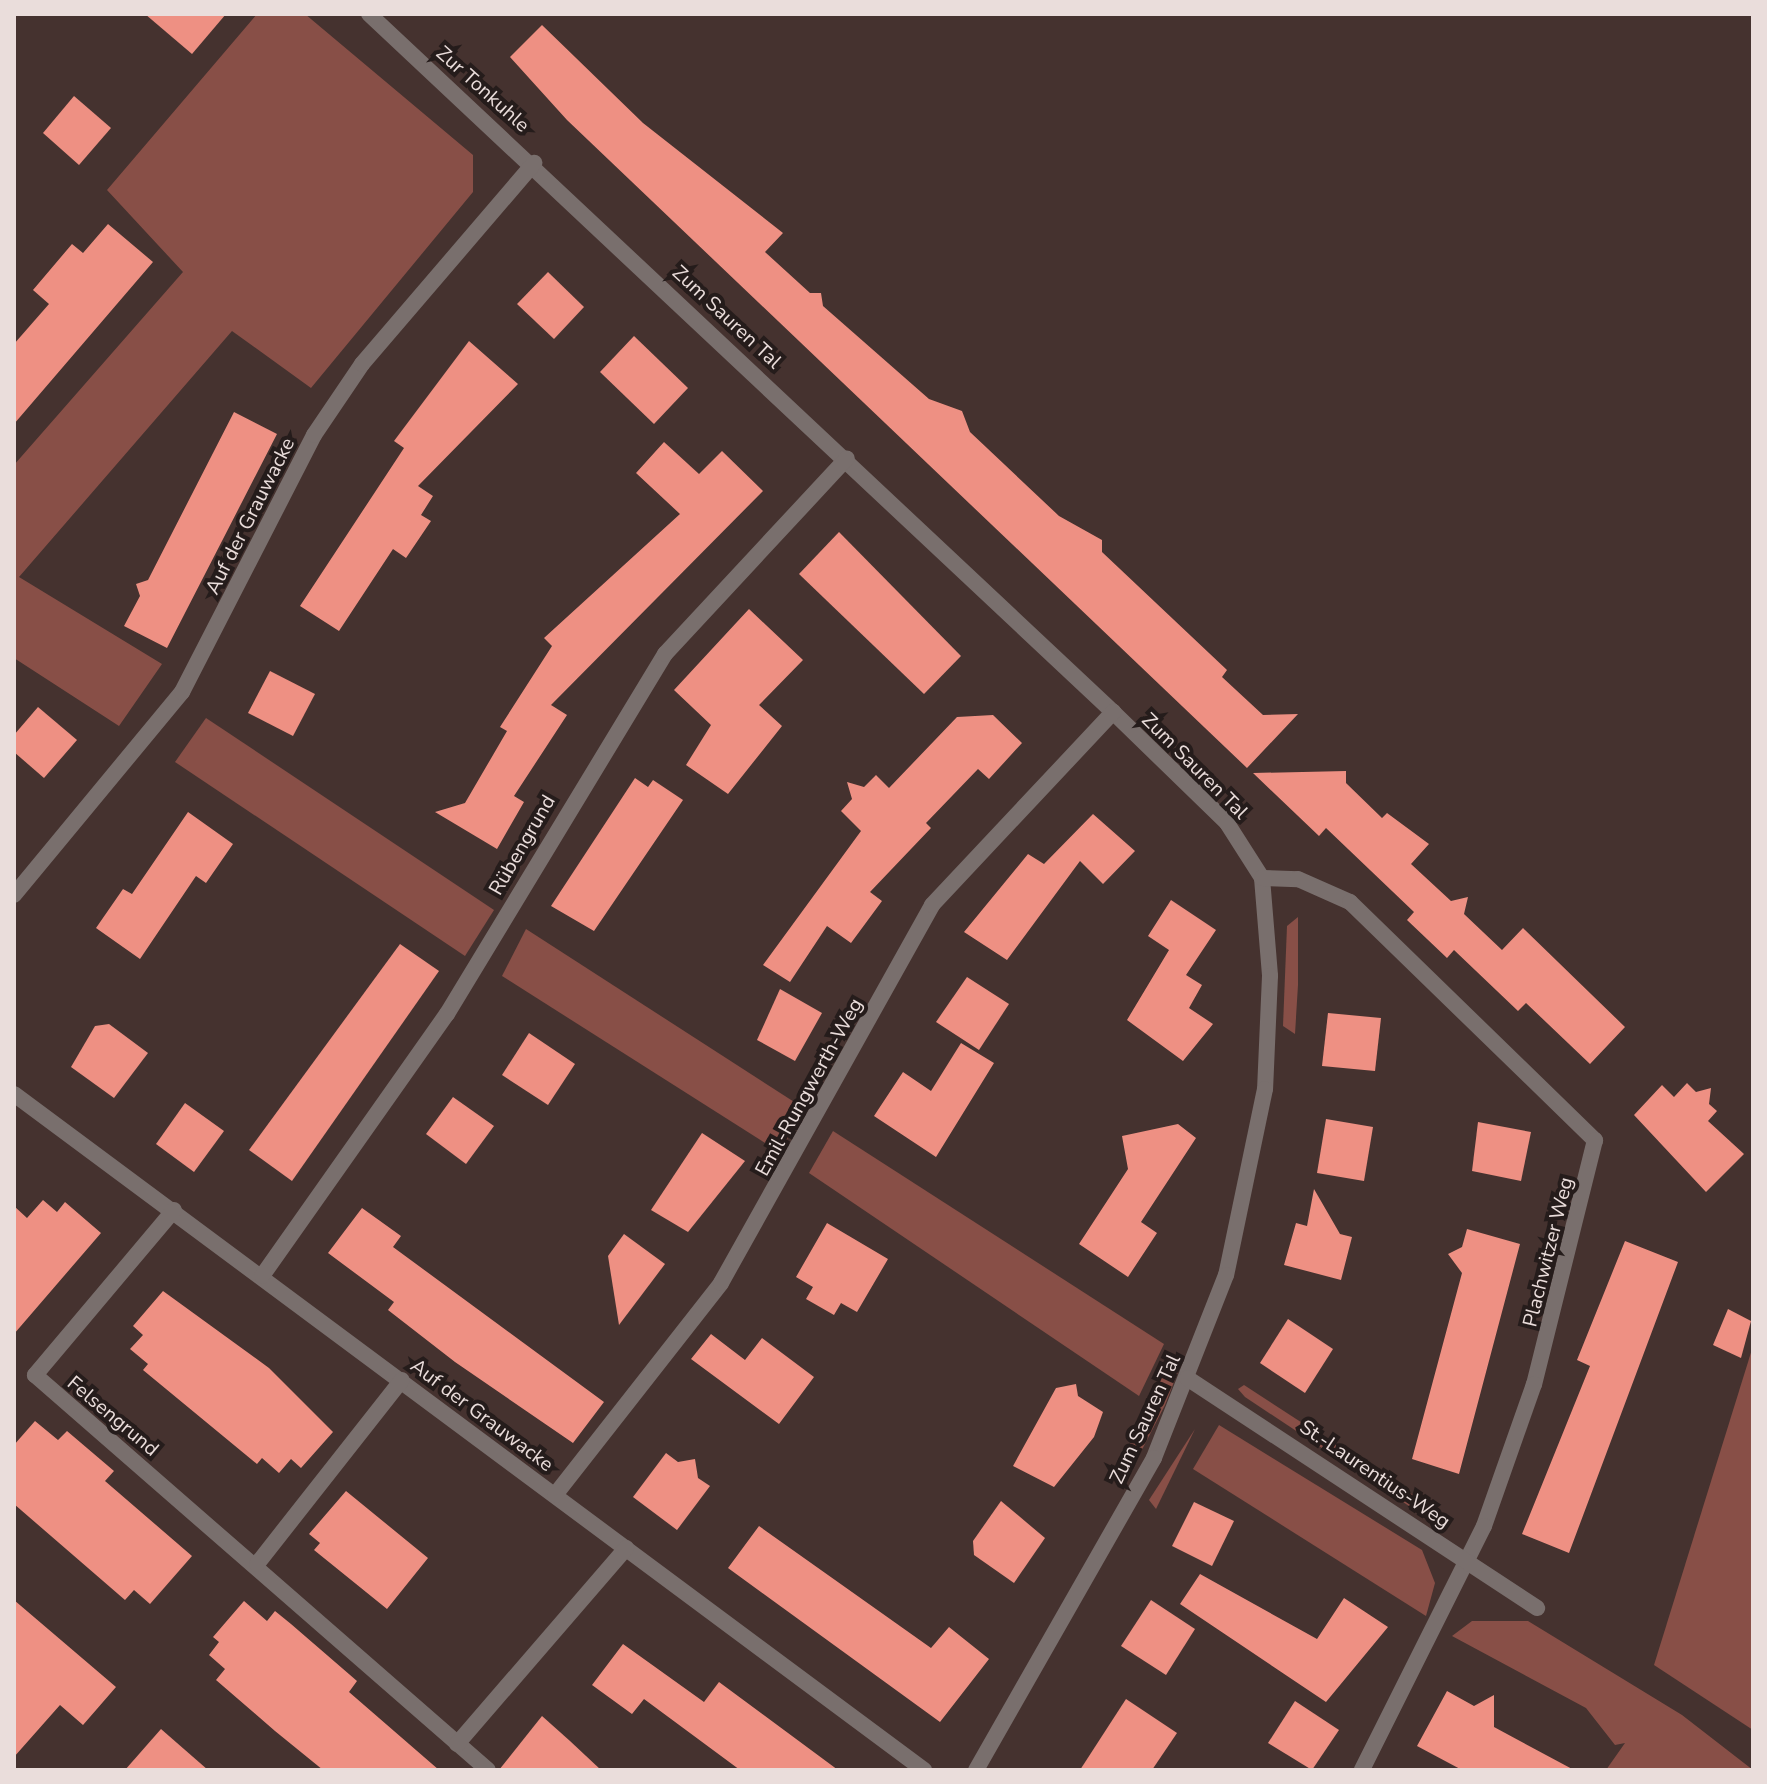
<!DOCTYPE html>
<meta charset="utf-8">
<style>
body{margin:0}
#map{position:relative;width:1767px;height:1784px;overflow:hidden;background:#45322f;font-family:"Nunito Sans",sans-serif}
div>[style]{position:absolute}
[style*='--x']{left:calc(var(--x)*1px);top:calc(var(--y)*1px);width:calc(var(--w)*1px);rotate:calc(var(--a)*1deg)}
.green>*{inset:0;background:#884f47}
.building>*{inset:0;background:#ee9083}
.minor>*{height:16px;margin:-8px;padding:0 8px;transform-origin:8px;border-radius:8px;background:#796f6d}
span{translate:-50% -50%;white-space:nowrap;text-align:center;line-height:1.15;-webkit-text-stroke:8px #251c1b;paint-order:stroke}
.street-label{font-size:20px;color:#eadddb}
.frame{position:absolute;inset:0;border:16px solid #eadddb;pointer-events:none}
</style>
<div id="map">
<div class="green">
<i style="clip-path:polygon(257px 14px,305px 14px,473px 155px,473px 192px,311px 388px,232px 331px,19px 577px,162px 664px,119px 726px,14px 658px,14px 465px,183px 272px,107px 190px)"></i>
<i style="clip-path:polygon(206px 718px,494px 910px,465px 956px,175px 762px)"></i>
<i style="clip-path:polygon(1298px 917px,1298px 985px,1295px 1034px,1283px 1026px,1287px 926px)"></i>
<i style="clip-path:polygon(526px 929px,802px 1107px,781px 1153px,502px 976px)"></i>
<i style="clip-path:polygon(833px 1131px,1164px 1344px,1139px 1396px,809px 1173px)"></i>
<i style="clip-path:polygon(1753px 1346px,1753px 1730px,1654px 1665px)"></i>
<i style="clip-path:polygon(1171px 1355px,1181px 1364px,1165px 1405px,1130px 1473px,1118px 1470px)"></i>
<i style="clip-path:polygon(1244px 1385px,1441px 1513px,1412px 1508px,1245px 1397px,1238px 1389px)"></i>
<i style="clip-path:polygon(1219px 1425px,1422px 1550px,1435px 1583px,1426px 1616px,1193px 1469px)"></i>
<i style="clip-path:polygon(1195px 1429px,1156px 1509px,1149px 1500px)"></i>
<i style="clip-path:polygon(1472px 1621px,1528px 1621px,1682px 1715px,1753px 1770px,1606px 1770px,1625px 1743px,1615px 1745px,1586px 1708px,1452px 1636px)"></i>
</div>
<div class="building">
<i style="clip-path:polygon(145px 14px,226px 14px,192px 54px)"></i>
<i style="clip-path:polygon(542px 25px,643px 123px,783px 233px,765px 252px,810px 293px,821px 293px,823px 306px,929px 399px,962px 411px,970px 432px,1059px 516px,1102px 540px,1102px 552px,1227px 670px,1222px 677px,1263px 715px,1298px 714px,1247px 768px,567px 120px,510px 57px)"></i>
<i style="clip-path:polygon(74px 96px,111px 128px,79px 165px,43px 133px)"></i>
<i style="clip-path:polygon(108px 224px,153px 262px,14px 424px,14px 344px,49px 304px,33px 290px,72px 244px,83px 253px)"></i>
<i style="clip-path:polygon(548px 272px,584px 307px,554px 339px,517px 304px)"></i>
<i style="clip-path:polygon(634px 336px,688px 388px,654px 424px,600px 372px)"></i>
<i style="clip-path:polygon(469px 341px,518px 384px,418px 486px,433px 496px,421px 515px,431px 521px,406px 558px,393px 549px,339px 631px,300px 606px,404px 448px,394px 441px)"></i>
<i style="clip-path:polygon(234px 412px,277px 434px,167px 648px,124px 626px,140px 596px,136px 584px,148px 580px)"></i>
<i style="clip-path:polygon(664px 442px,699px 474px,722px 451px,763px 491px,551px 705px,567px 715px,514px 796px,524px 802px,497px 849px,435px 812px,465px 803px,507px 731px,500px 727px,552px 646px,544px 638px,680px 514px,636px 473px)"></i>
<i style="clip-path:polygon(839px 532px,961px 656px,924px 694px,799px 574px)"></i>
<i style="clip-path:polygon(749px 609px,803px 660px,759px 705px,782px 726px,728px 794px,686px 765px,711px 725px,674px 690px)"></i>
<i style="clip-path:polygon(270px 671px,315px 694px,293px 736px,248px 713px)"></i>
<i style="clip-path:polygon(38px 707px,77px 740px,44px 778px,14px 752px,14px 735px)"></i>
<i style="clip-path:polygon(993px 715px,1022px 743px,989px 779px,978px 769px,926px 823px,931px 828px,870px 892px,882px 901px,851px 943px,827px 926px,790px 982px,763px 965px,861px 831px,841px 811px,852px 799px,847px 782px,864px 787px,876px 775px,889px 788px,957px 717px)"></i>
<i style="clip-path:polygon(1346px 771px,1346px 783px,1382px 818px,1387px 813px,1429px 844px,1411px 864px,1451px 901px,1468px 897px,1464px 914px,1502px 950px,1523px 928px,1625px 1027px,1590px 1064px,1526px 1003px,1518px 1011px,1454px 950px,1447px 958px,1407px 920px,1414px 912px,1326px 828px,1319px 836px,1253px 773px)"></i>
<i style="clip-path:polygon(635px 778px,648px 787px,653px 780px,683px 800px,594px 931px,551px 906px)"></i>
<i style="clip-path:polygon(188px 812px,233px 844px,206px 883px,196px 876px,140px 959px,96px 928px,123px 889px,132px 894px)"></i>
<i style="clip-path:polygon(1093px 814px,1135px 851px,1103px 884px,1080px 861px,1007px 960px,964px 932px,1028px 854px,1044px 864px)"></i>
<i style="clip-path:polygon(1171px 900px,1216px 930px,1186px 975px,1202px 985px,1189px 1008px,1213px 1024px,1183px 1061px,1127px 1020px,1169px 950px,1148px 936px)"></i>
<i style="clip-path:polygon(400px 944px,439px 971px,292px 1181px,249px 1150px)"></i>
<i style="clip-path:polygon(967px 977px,1009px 1004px,979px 1050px,936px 1022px)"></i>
<i style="clip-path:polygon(780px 989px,822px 1013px,795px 1061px,757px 1040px)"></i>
<i style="clip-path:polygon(1328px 1013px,1381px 1018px,1375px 1071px,1322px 1066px)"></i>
<i style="clip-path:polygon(109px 1024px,148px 1053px,114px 1098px,71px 1067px,95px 1026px)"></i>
<i style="clip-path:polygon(529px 1033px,575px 1064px,548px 1105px,502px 1075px)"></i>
<i style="clip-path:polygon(961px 1043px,994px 1063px,936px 1157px,874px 1116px,903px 1072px,931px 1091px)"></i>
<i style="clip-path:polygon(1687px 1083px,1696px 1092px,1711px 1088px,1709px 1104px,1717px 1111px,1708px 1121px,1744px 1154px,1706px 1192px,1634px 1115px,1662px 1085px,1674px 1097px)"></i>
<i style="clip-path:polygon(453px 1097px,494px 1126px,466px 1164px,426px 1134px)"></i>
<i style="clip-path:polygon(185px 1103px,224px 1131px,194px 1172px,156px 1144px)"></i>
<i style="clip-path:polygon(1326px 1119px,1373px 1127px,1364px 1181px,1317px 1173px)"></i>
<i style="clip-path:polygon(1478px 1122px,1531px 1132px,1521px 1181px,1472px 1171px)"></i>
<i style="clip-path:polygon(1178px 1124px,1196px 1138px,1141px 1222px,1157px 1233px,1128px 1277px,1079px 1244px,1128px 1169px,1122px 1136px)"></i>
<i style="clip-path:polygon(702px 1133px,745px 1161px,688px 1232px,651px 1210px)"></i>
<i style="clip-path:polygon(1314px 1189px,1340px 1234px,1352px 1237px,1341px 1280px,1284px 1265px,1296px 1223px,1307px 1226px)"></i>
<i style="clip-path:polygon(43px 1200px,57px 1212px,65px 1202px,101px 1233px,14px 1334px,14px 1206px,27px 1218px)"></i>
<i style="clip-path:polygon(362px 1208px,401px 1236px,393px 1247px,604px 1402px,573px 1443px,455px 1362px,388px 1310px,394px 1302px,328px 1253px)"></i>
<i style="clip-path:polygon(827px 1223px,888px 1259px,857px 1312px,841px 1303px,834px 1315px,806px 1299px,813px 1287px,796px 1277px)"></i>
<i style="clip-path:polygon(1467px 1229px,1520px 1244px,1459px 1474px,1412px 1459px,1462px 1273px,1448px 1254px,1462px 1247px)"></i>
<i style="clip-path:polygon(624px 1234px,665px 1264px,619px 1325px,608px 1256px)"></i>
<i style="clip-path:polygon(1625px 1241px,1678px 1262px,1569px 1553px,1522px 1534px,1590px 1366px,1577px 1360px)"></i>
<i style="clip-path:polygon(163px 1291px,269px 1368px,333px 1432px,301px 1468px,291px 1459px,279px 1473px,262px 1458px,257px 1464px,143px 1370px,148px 1364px,130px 1349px,143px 1335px,133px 1326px)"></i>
<i style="clip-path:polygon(1728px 1309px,1751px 1321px,1741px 1358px,1713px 1345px)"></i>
<i style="clip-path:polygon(1288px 1319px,1333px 1349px,1305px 1393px,1260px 1363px)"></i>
<i style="clip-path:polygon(711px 1334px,745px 1360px,762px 1338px,814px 1377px,779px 1424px,691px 1359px)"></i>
<i style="clip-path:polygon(1076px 1384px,1078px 1396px,1103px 1412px,1094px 1437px,1054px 1487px,1013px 1466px,1056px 1388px)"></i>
<i style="clip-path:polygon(35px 1421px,58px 1440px,67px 1431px,114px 1471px,105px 1481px,192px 1556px,150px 1604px,134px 1590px,125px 1600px,14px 1504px,14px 1445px)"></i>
<i style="clip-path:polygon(666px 1453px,678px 1462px,695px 1459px,698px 1478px,710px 1486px,677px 1530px,633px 1497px)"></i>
<i style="clip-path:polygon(346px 1491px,428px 1558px,387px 1609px,314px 1550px,320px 1543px,309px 1534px)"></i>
<i style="clip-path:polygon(1001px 1501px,1045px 1538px,1014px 1583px,974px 1555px,973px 1541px)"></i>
<i style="clip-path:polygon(1194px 1502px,1234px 1521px,1212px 1566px,1172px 1546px)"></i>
<i style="clip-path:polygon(759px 1526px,931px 1648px,949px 1627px,989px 1659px,940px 1722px,728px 1568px)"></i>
<i style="clip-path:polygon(1200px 1574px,1317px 1639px,1344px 1598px,1388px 1627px,1326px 1702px,1180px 1604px)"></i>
<i style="clip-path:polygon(14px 1600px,116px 1687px,83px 1725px,60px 1705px,14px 1757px)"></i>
<i style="clip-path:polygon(1151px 1600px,1195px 1629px,1166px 1675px,1121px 1646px)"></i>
<i style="clip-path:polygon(244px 1601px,267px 1621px,275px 1611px,291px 1624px,357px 1681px,349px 1692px,439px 1770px,323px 1770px,275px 1731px,216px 1680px,225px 1669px,209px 1655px,219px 1642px,213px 1637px)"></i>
<i style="clip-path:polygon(623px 1644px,704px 1702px,719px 1682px,838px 1770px,740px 1770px,644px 1699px,632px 1714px,592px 1685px)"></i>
<i style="clip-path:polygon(1447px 1691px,1474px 1706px,1494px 1695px,1494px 1727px,1574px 1770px,1462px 1770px,1417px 1746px)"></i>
<i style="clip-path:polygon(1126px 1699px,1177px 1733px,1152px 1770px,1080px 1770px)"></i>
<i style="clip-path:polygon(1295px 1701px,1339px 1730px,1312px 1770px,1268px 1743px)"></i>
<i style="clip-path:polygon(542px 1716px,570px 1741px,601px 1770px,499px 1770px)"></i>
<i style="clip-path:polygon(161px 1729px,208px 1770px,125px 1770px)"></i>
</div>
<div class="minor">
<i style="--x:369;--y:14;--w:1020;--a:43.17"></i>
<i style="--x:1113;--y:712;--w:159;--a:44.2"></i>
<i style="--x:1227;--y:823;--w:65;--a:57.5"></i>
<i style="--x:1262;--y:878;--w:98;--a:85.3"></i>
<i style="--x:1270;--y:976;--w:113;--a:92.5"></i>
<i style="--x:1265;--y:1089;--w:190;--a:101.8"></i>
<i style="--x:1226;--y:1275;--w:197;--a:111.5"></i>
<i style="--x:1154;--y:1458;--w:359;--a:119.7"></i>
<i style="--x:1262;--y:878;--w:36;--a:2"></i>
<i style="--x:1298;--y:879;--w:57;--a:23.9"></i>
<i style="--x:1350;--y:902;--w:342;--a:44.2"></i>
<i style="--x:1595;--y:1140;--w:252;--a:104"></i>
<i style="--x:1534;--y:1384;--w:151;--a:109.4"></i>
<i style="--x:1484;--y:1526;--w:273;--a:116.6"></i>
<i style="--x:14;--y:895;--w:264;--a:-50.4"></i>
<i style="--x:182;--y:692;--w:289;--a:-62.8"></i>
<i style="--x:314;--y:435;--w:86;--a:-55.9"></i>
<i style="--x:362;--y:364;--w:265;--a:-49.4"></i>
<i style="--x:14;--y:1094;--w:1134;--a:36.61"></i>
<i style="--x:174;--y:1210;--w:216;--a:130.1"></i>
<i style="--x:35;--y:1375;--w:601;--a:41.09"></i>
<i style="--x:262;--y:1276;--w:321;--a:-54.8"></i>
<i style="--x:447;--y:1014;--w:421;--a:-58.8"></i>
<i style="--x:665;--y:654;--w:267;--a:-47.1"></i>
<i style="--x:1187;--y:1378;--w:419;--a:33.3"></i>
<i style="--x:555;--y:1495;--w:269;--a:-51.9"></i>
<i style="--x:721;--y:1283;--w:433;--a:-60.8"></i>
<i style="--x:932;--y:905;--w:265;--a:-46.8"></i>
<i style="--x:257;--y:1564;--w:234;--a:-51.8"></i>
<i style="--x:457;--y:1744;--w:259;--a:-49.2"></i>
</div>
<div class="street-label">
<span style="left:483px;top:89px;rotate:42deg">Zur Tonkuhle</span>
<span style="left:727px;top:317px;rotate:43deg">Zum Sauren Tal</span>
<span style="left:250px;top:516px;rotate:-63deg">Auf der Grauwacke</span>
<span style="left:1195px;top:766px;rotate:45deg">Zum Sauren Tal</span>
<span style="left:522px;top:845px;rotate:-60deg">Rübengrund</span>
<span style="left:809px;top:1087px;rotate:-61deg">Emil-Rungwerth-Weg</span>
<span style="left:1548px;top:1252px;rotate:-76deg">Plachwitzer Weg</span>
<span style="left:482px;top:1415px;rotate:37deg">Auf der Grauwacke</span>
<span style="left:113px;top:1416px;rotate:40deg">Felsengrund</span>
<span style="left:1145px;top:1419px;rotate:-65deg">Zum Sauren Tal</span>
<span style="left:1375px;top:1474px;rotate:34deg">St.-Laurentius-Weg</span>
</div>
<div class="frame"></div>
</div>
